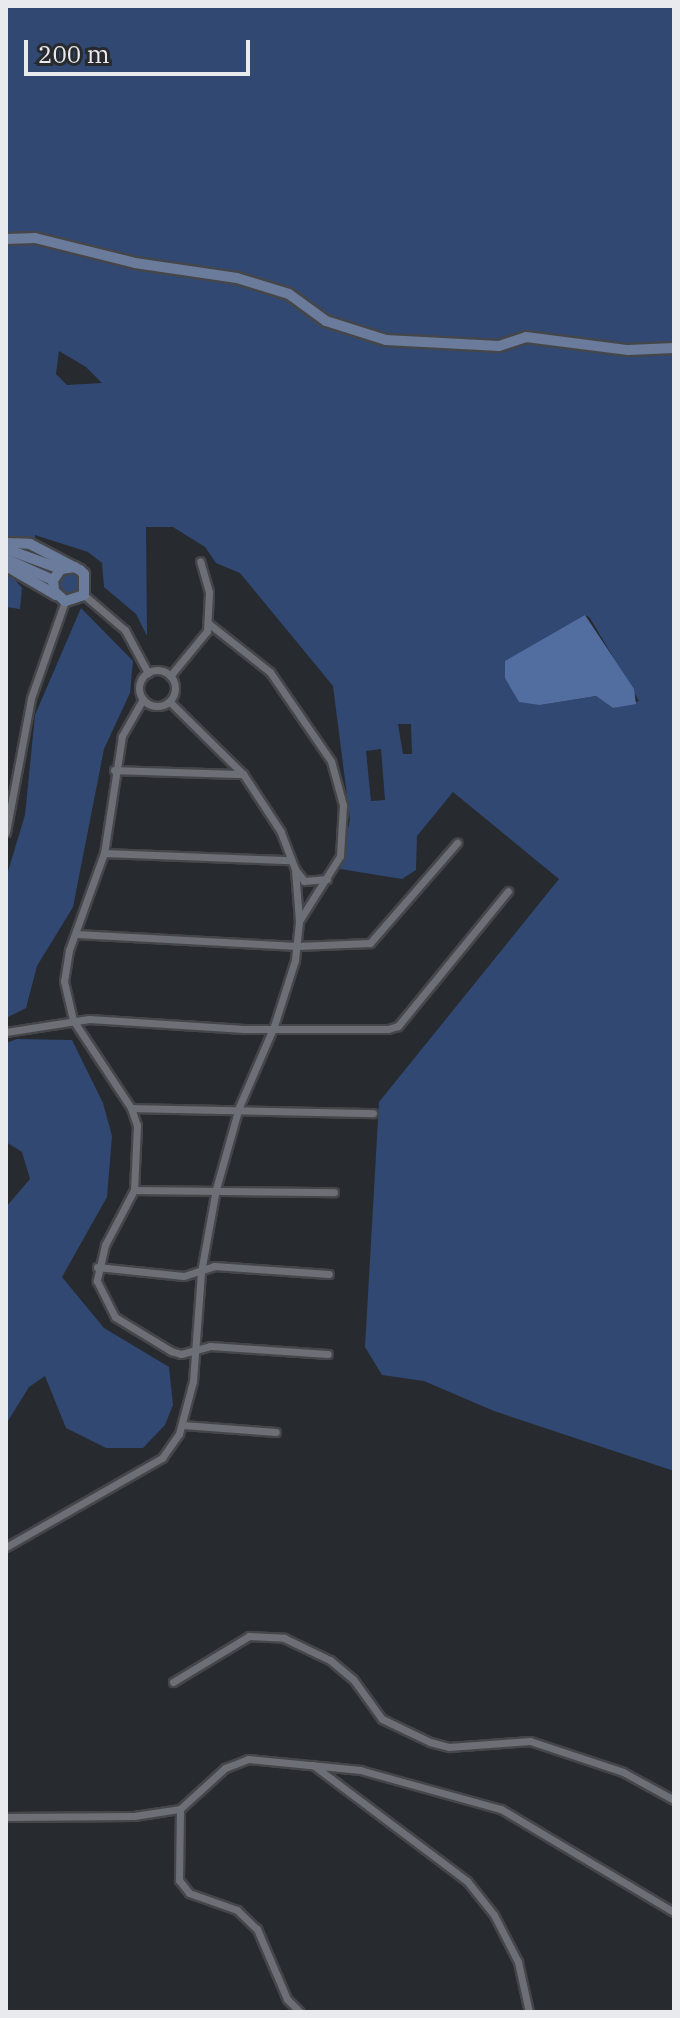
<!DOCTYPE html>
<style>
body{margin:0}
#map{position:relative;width:680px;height:2018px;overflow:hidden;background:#272a2e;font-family:"IBM Plex Serif",serif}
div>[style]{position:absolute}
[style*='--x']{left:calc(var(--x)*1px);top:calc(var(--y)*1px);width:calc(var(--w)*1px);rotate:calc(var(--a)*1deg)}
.green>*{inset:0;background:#314873}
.round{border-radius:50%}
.water>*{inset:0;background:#526ea0}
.roads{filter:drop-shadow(2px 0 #44464a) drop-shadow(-2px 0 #44464a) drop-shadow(0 2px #44464a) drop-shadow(0 -2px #44464a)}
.street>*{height:7px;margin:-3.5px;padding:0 3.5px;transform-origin:3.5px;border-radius:3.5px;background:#6c6f75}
.street>.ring{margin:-3.5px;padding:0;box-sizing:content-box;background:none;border:7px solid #6c6f75;border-radius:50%}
.secondary>*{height:10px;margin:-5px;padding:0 5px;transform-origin:5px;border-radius:5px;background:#6a7b9b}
span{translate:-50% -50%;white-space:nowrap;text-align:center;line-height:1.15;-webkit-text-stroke:7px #272a2e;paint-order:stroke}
.frame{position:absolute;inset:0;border:8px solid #e8eaed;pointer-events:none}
.scale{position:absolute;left:24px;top:40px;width:226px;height:36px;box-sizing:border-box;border:4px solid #e8eaed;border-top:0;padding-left:10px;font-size:24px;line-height:28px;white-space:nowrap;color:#e8eaed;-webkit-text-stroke:6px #272a2e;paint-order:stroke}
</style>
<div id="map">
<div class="green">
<i style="clip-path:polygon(evenodd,6px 6px,674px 6px,674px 1471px,494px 1411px,424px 1381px,382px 1375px,365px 1347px,379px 1102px,559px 879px,453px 792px,417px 836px,416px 870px,402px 879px,340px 869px,350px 819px,333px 686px,240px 573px,216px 563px,205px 547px,173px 527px,146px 527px,147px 636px,136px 614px,104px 587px,102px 563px,88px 552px,35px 535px,35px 543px,6px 540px,6px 6px,59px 351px,86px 367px,102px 383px,67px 385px,56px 374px,59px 351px,6px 6px,585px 615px,590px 618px,639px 701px,613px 708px,596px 696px,540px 705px,533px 700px,585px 615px,6px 6px,398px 724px,411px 724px,412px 754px,403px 754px,398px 724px,6px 6px,381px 749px,385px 800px,371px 801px,366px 751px,381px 749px)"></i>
<i style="clip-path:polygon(6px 569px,22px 588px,20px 609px,6px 607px)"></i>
<i class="round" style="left:57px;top:572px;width:24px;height:24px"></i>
<i style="clip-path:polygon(81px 608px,133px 661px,130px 693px,104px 749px,73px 907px,37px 966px,26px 1008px,6px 1018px,6px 878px,25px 815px,35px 715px)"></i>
<i style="clip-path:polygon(17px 1039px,72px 1040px,103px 1103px,112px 1136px,107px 1197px,62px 1277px,104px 1328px,169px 1367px,173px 1405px,165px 1425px,143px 1448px,106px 1448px,66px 1428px,45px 1376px,29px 1387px,6px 1424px,6px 1207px,30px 1179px,22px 1152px,6px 1142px,6px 1043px)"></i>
</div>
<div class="water">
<i style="clip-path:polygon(585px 615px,634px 689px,636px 704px,613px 708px,596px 696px,540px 705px,519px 702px,505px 678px,505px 661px)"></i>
</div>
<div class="roads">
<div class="street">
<i style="--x:84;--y:595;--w:54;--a:40.5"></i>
<i style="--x:125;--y:630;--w:49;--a:61.9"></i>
<i style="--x:208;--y:623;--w:79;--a:38.3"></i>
<i style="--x:270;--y:672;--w:108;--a:55.6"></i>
<i style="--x:331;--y:761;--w:46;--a:74.7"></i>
<i style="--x:343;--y:805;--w:51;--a:93.4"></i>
<i style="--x:340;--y:856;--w:77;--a:122.2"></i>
<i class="ring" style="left:139px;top:670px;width:29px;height:29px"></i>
<i style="--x:170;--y:676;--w:58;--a:-50.6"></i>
<i style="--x:207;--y:631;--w:39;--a:-87"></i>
<i style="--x:209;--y:592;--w:32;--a:-106"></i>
<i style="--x:143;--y:699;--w:43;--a:119.6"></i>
<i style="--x:122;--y:736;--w:118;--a:98.7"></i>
<i style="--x:104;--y:853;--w:103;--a:109.8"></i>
<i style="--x:69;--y:950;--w:31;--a:99"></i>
<i style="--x:64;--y:981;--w:40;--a:77"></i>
<i style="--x:73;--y:1020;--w:105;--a:56.6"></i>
<i style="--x:131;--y:1108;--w:18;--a:71"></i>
<i style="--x:137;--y:1125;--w:65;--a:92.6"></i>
<i style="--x:134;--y:1190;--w:62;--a:117.8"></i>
<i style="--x:105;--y:1245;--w:37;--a:103"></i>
<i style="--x:97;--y:1281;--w:40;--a:63.4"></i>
<i style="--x:115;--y:1317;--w:66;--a:31.3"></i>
<i style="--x:171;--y:1351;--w:10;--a:17"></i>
<i style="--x:181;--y:1354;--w:30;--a:-15"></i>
<i style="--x:210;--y:1346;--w:118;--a:3.9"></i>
<i style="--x:114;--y:770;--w:129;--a:1.8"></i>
<i style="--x:6;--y:832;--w:136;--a:-79.4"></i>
<i style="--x:31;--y:698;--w:103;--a:-70.7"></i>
<i style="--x:104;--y:853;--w:186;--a:2.2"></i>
<i style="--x:295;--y:869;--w:15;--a:53"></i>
<i style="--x:304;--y:881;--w:23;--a:-5"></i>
<i style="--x:76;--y:934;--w:221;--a:3.1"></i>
<i style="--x:297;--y:946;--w:73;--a:-2.4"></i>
<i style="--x:370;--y:943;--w:133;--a:-49"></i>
<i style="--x:6;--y:1032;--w:84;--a:-8.9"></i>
<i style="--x:89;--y:1019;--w:155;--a:3.7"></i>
<i style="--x:244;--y:1029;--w:144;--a:0"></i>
<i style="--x:388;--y:1029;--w:10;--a:-17"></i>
<i style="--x:398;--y:1026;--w:174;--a:-50.8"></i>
<i style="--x:131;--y:1108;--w:242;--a:1.2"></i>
<i style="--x:134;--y:1190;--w:200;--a:0.6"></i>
<i style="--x:97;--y:1267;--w:87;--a:5.9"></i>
<i style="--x:184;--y:1276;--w:32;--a:-18"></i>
<i style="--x:214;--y:1266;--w:115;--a:4"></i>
<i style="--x:183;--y:1425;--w:93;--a:4.3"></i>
<i style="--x:6;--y:1547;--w:180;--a:-29.7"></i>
<i style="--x:162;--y:1458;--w:29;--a:-55"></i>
<i style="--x:179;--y:1434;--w:55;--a:-75.2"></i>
<i style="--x:193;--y:1381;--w:109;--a:-85.8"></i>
<i style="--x:201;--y:1272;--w:84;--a:-79.8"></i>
<i style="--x:216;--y:1189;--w:85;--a:-74.3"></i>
<i style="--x:239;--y:1107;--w:88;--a:-66.6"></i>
<i style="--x:274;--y:1026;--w:69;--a:-72.3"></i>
<i style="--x:295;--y:960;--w:39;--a:-84"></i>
<i style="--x:299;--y:921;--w:52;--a:-94.4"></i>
<i style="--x:295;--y:869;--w:40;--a:-111"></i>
<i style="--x:281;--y:832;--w:69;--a:-123.2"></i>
<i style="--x:243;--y:774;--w:103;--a:-135.4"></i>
<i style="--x:173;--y:1682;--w:89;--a:-31.2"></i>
<i style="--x:249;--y:1636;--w:35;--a:3"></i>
<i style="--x:284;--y:1638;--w:51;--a:25.6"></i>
<i style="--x:330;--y:1660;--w:30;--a:40"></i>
<i style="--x:353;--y:1679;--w:49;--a:54.1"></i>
<i style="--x:382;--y:1719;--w:53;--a:25.6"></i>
<i style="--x:430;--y:1742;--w:20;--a:15"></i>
<i style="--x:449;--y:1747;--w:81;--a:-4.2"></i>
<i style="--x:530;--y:1741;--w:98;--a:18.4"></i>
<i style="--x:623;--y:1772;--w:58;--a:28.8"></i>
<i style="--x:313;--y:1765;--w:193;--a:37"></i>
<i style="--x:467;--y:1881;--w:43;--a:51.5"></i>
<i style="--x:494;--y:1915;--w:53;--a:62.9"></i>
<i style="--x:518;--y:1962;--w:51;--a:77.6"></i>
<i style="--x:180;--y:1809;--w:71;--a:90.8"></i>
<i style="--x:179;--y:1880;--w:16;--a:52"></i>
<i style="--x:189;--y:1893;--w:51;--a:19.5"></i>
<i style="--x:237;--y:1910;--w:28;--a:44"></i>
<i style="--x:257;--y:1929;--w:76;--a:66.8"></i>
<i style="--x:287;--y:1999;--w:18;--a:45"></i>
<i style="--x:6;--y:1817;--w:128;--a:-0.4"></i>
<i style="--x:134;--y:1816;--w:47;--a:-8.7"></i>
<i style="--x:180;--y:1809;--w:61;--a:-42.3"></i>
<i style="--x:225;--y:1768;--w:25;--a:-21"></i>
<i style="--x:248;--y:1759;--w:113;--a:5.6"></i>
<i style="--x:360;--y:1770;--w:146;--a:15.5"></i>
<i style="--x:501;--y:1809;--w:201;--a:30.8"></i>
</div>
<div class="secondary">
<i style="--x:6;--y:239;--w:29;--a:-2"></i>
<i style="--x:35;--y:238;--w:103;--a:14"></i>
<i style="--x:135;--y:263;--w:103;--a:8.4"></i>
<i style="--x:237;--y:278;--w:54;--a:17.1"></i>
<i style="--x:289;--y:294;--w:46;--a:36.1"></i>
<i style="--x:326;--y:321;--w:63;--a:17.6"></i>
<i style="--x:386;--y:340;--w:113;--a:3"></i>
<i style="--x:499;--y:346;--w:28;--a:-18"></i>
<i style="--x:526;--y:337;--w:103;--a:7.3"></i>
<i style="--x:628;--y:350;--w:46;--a:-2.5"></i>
<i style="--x:6;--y:543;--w:24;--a:2"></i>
<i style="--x:30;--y:544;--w:56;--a:27.5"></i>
<i style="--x:80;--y:570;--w:6;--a:45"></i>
<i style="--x:84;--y:574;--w:21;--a:90"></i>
<i style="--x:84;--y:595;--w:20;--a:162"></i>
<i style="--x:65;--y:601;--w:15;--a:-138"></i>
<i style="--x:54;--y:591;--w:11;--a:-95"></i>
<i style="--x:53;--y:580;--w:14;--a:-54"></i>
<i style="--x:61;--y:569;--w:14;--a:-8"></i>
<i style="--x:6;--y:549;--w:59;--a:20"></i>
<i style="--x:6;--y:559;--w:51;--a:24.1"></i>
<i style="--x:6;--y:566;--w:58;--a:30.1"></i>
</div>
</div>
<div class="frame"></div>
<div class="scale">200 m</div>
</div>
